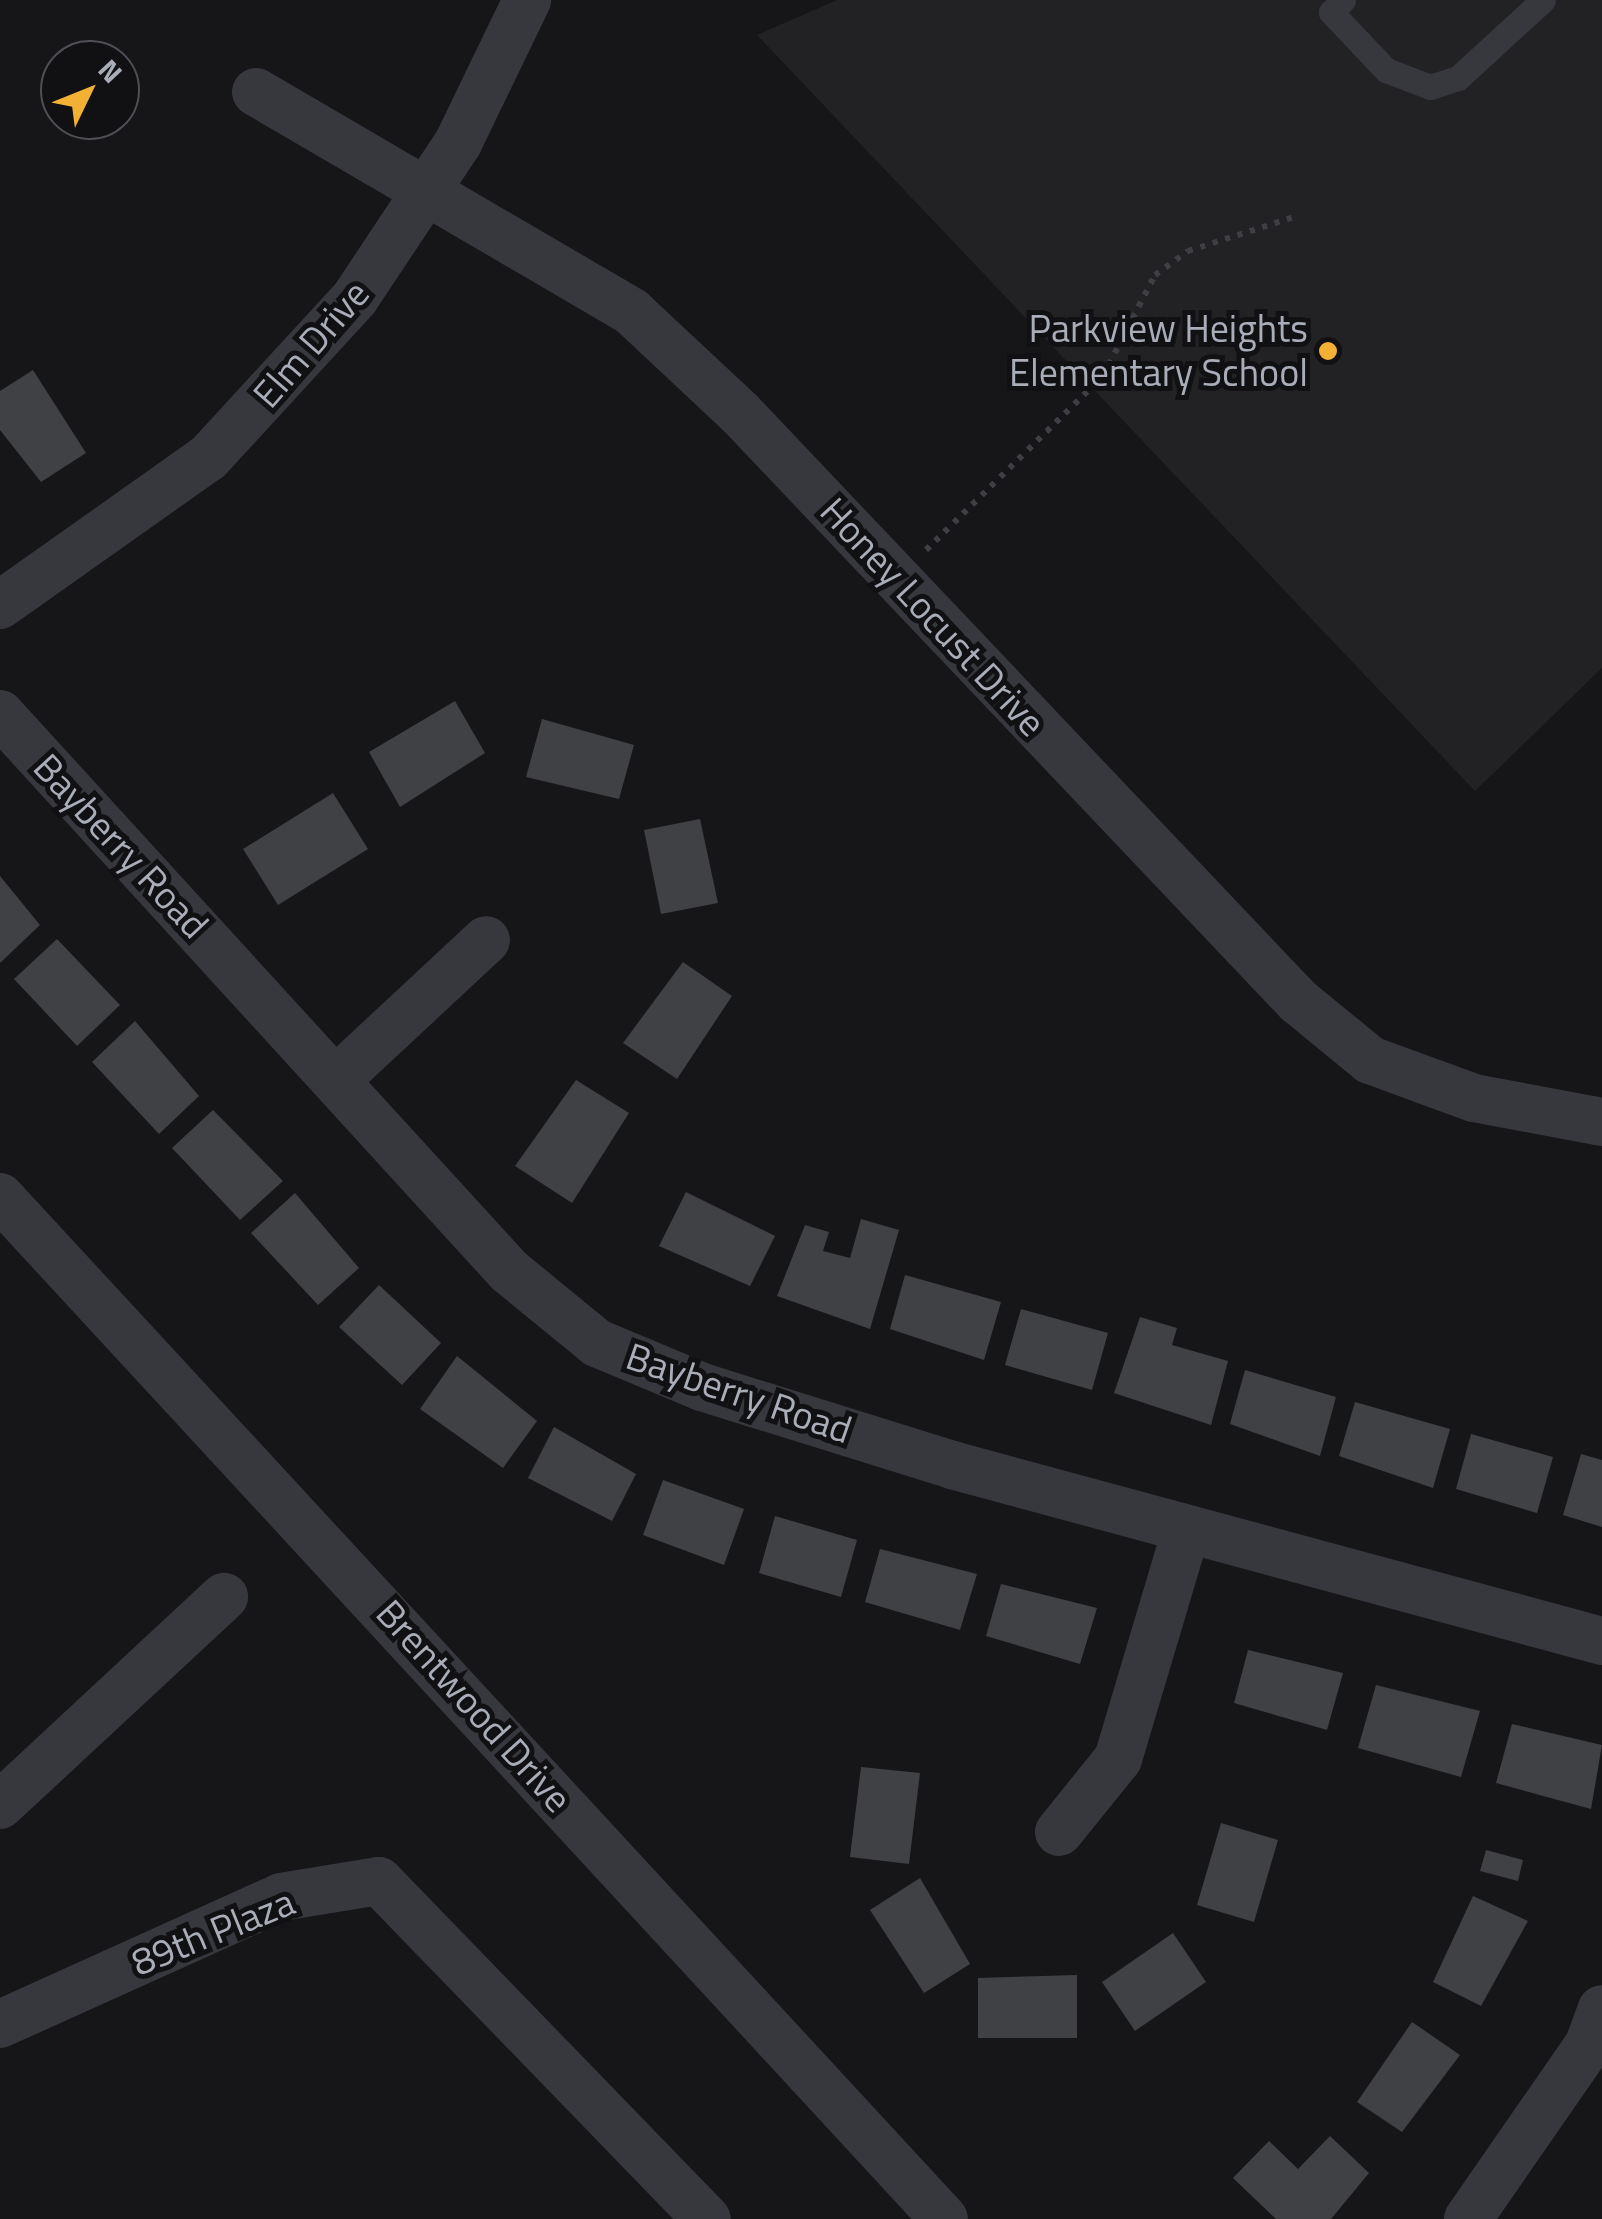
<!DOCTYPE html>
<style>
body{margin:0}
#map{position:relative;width:1602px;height:2219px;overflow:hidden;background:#161618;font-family:"Titillium Web",sans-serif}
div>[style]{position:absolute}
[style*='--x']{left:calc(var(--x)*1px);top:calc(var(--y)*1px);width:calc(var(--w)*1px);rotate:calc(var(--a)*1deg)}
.built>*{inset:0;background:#222225}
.building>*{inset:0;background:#404145}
.path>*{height:6px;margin-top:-3px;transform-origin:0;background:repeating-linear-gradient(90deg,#3d3f44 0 5px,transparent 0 13px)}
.service>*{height:25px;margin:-12.5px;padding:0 12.5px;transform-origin:12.5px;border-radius:12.5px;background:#37383d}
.minor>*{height:48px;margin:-24px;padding:0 24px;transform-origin:24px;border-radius:24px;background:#37383d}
.dots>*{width:28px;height:28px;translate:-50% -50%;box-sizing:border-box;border:5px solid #111113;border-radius:50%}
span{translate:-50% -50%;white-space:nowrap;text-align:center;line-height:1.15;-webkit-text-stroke:10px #111113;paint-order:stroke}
.poi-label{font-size:38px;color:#a8adb8}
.right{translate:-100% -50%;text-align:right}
.street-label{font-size:38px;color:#a8adb8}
.north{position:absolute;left:40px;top:40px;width:100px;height:100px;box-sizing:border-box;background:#111113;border:2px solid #4d4f55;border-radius:50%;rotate:47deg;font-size:28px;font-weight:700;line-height:40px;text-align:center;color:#a8adb8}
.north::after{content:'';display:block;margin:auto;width:35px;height:45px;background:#f2b134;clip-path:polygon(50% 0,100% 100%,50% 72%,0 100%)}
</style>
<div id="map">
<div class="built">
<i style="clip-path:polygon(837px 0,1602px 0,1602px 668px,1475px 791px,757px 35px)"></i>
</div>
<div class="building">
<i style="clip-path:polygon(33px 370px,86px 453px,41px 482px,0 430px,0 391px)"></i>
<i style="clip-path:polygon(455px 701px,485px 753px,400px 807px,369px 752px)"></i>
<i style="clip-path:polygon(542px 719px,634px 745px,619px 799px,526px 777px)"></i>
<i style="clip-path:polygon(333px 793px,368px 849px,278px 905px,243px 849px)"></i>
<i style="clip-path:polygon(700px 819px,718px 903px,661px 914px,644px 830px)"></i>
<i style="clip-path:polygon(0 876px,40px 925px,0 963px)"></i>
<i style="clip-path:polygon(57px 939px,120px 1005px,77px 1046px,14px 979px)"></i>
<i style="clip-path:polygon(683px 962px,732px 996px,677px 1079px,623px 1043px)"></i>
<i style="clip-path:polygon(135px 1021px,199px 1096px,159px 1134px,92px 1062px)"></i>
<i style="clip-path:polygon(576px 1080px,629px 1113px,572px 1203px,515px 1166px)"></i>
<i style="clip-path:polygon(213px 1110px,283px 1181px,240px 1220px,172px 1148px)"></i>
<i style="clip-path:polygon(686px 1192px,775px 1236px,750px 1286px,659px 1246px)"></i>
<i style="clip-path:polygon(295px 1193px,359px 1268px,318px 1305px,251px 1233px)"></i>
<i style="clip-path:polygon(861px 1219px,899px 1230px,870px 1329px,777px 1296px,805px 1225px,829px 1232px,823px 1251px,850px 1258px)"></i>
<i style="clip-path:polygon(905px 1275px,1001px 1302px,984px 1360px,890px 1329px)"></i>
<i style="clip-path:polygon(379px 1285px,441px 1343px,402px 1385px,339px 1327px)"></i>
<i style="clip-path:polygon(1021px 1309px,1108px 1333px,1092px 1390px,1005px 1365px)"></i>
<i style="clip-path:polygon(1140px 1317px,1177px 1328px,1172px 1345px,1228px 1361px,1211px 1425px,1114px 1393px)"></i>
<i style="clip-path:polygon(457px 1356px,537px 1421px,503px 1468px,420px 1409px)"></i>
<i style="clip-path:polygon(1245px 1370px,1336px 1397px,1320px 1456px,1230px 1424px)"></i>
<i style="clip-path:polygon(1355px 1402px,1450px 1429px,1433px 1488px,1339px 1456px)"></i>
<i style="clip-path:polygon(554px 1427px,636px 1474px,612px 1521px,528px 1478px)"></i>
<i style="clip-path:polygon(1471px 1434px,1553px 1457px,1537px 1513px,1456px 1489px)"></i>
<i style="clip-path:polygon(1581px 1454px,1602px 1460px,1602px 1527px,1563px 1515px)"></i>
<i style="clip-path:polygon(663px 1480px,744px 1509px,724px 1565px,643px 1535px)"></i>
<i style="clip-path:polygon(775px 1516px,857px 1540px,841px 1597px,759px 1573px)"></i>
<i style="clip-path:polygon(880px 1549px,977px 1574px,960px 1630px,865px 1602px)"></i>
<i style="clip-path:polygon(1001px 1584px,1097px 1608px,1080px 1664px,986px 1636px)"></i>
<i style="clip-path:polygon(1248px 1650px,1343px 1673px,1327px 1730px,1234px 1703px)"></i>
<i style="clip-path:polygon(1376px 1685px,1480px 1711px,1461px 1777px,1358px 1748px)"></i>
<i style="clip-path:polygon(1512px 1724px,1602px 1745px,1591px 1809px,1496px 1783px)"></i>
<i style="clip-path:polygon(861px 1767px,920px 1773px,909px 1864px,850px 1857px)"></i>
<i style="clip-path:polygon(1221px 1823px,1278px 1840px,1254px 1922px,1197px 1905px)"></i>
<i style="clip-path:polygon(1486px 1850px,1523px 1860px,1518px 1881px,1480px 1871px)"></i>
<i style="clip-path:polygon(920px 1878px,970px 1964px,924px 1993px,870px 1910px)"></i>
<i style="clip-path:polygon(1473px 1896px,1528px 1921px,1481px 2006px,1433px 1982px)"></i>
<i style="clip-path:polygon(1173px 1933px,1206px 1982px,1135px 2031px,1102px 1982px)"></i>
<i style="clip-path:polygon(1077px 1975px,1077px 2038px,978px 2038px,978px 1978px)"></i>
<i style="clip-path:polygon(1412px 2022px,1460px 2055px,1402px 2132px,1357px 2102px)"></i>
<i style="clip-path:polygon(1330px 2136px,1369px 2173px,1331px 2219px,1276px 2219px,1233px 2178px,1269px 2141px,1298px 2169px)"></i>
</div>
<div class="path">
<i style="--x:926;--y:550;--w:248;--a:-44.5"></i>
<i style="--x:1103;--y:376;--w:114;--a:-62.8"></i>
<i style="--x:1155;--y:275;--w:41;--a:-36"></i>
<i style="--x:1188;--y:251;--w:111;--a:-17.8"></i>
</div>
<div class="service">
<i style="--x:1343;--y:0;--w:17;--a:135"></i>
<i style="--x:1331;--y:12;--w:80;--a:46.5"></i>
<i style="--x:1386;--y:70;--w:47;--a:21.1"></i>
<i style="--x:1430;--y:87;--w:29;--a:-18"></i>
<i style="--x:1458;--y:78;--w:115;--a:-42.5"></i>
</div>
<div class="minor">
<i style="--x:256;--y:92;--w:436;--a:30.3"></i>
<i style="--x:632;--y:312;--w:148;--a:43.1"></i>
<i style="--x:740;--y:413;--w:811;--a:46.5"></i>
<i style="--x:1298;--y:1001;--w:93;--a:39.3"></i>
<i style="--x:1370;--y:1060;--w:111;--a:20.1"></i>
<i style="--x:1474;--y:1098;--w:130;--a:10.6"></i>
<i style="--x:0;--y:605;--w:255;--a:-35.3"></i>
<i style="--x:208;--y:458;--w:217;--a:-47.4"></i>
<i style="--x:355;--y:298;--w:186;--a:-56.4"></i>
<i style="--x:458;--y:143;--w:159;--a:-64.2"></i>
<i style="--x:0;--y:714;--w:755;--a:47.58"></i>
<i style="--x:509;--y:1271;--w:114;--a:39.3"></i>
<i style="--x:597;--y:1343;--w:114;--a:22.7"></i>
<i style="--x:702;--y:1387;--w:262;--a:17.3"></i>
<i style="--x:952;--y:1465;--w:673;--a:15.15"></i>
<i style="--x:336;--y:1080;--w:205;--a:-43"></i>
<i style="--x:0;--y:1197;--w:1391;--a:47.27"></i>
<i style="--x:0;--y:1805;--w:306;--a:-42.9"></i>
<i style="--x:1059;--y:1832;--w:94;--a:-51.1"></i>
<i style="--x:1118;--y:1759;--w:238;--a:-73.4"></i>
<i style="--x:0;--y:2024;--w:308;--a:-24.3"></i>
<i style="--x:281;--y:1897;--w:99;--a:-9.3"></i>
<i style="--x:379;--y:1881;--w:471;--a:45.9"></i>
<i style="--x:1468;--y:2219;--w:213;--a:-55.3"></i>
<i style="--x:1589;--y:2044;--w:37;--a:-70"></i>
</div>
<div class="dots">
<i style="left:1328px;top:351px;background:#f2b134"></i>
</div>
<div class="poi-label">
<span class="right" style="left:1308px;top:351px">Parkview Heights<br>Elementary School</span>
</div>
<div class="street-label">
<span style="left:311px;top:344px;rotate:-49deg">Elm Drive</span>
<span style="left:933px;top:617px;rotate:47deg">Honey Locust Drive</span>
<span style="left:121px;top:846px;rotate:47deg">Bayberry Road</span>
<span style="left:739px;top:1393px;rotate:19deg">Bayberry Road</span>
<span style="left:474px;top:1706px;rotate:48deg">Brentwood Drive</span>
<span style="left:213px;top:1932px;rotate:-22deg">89th Plaza</span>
</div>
<div class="north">N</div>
</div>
